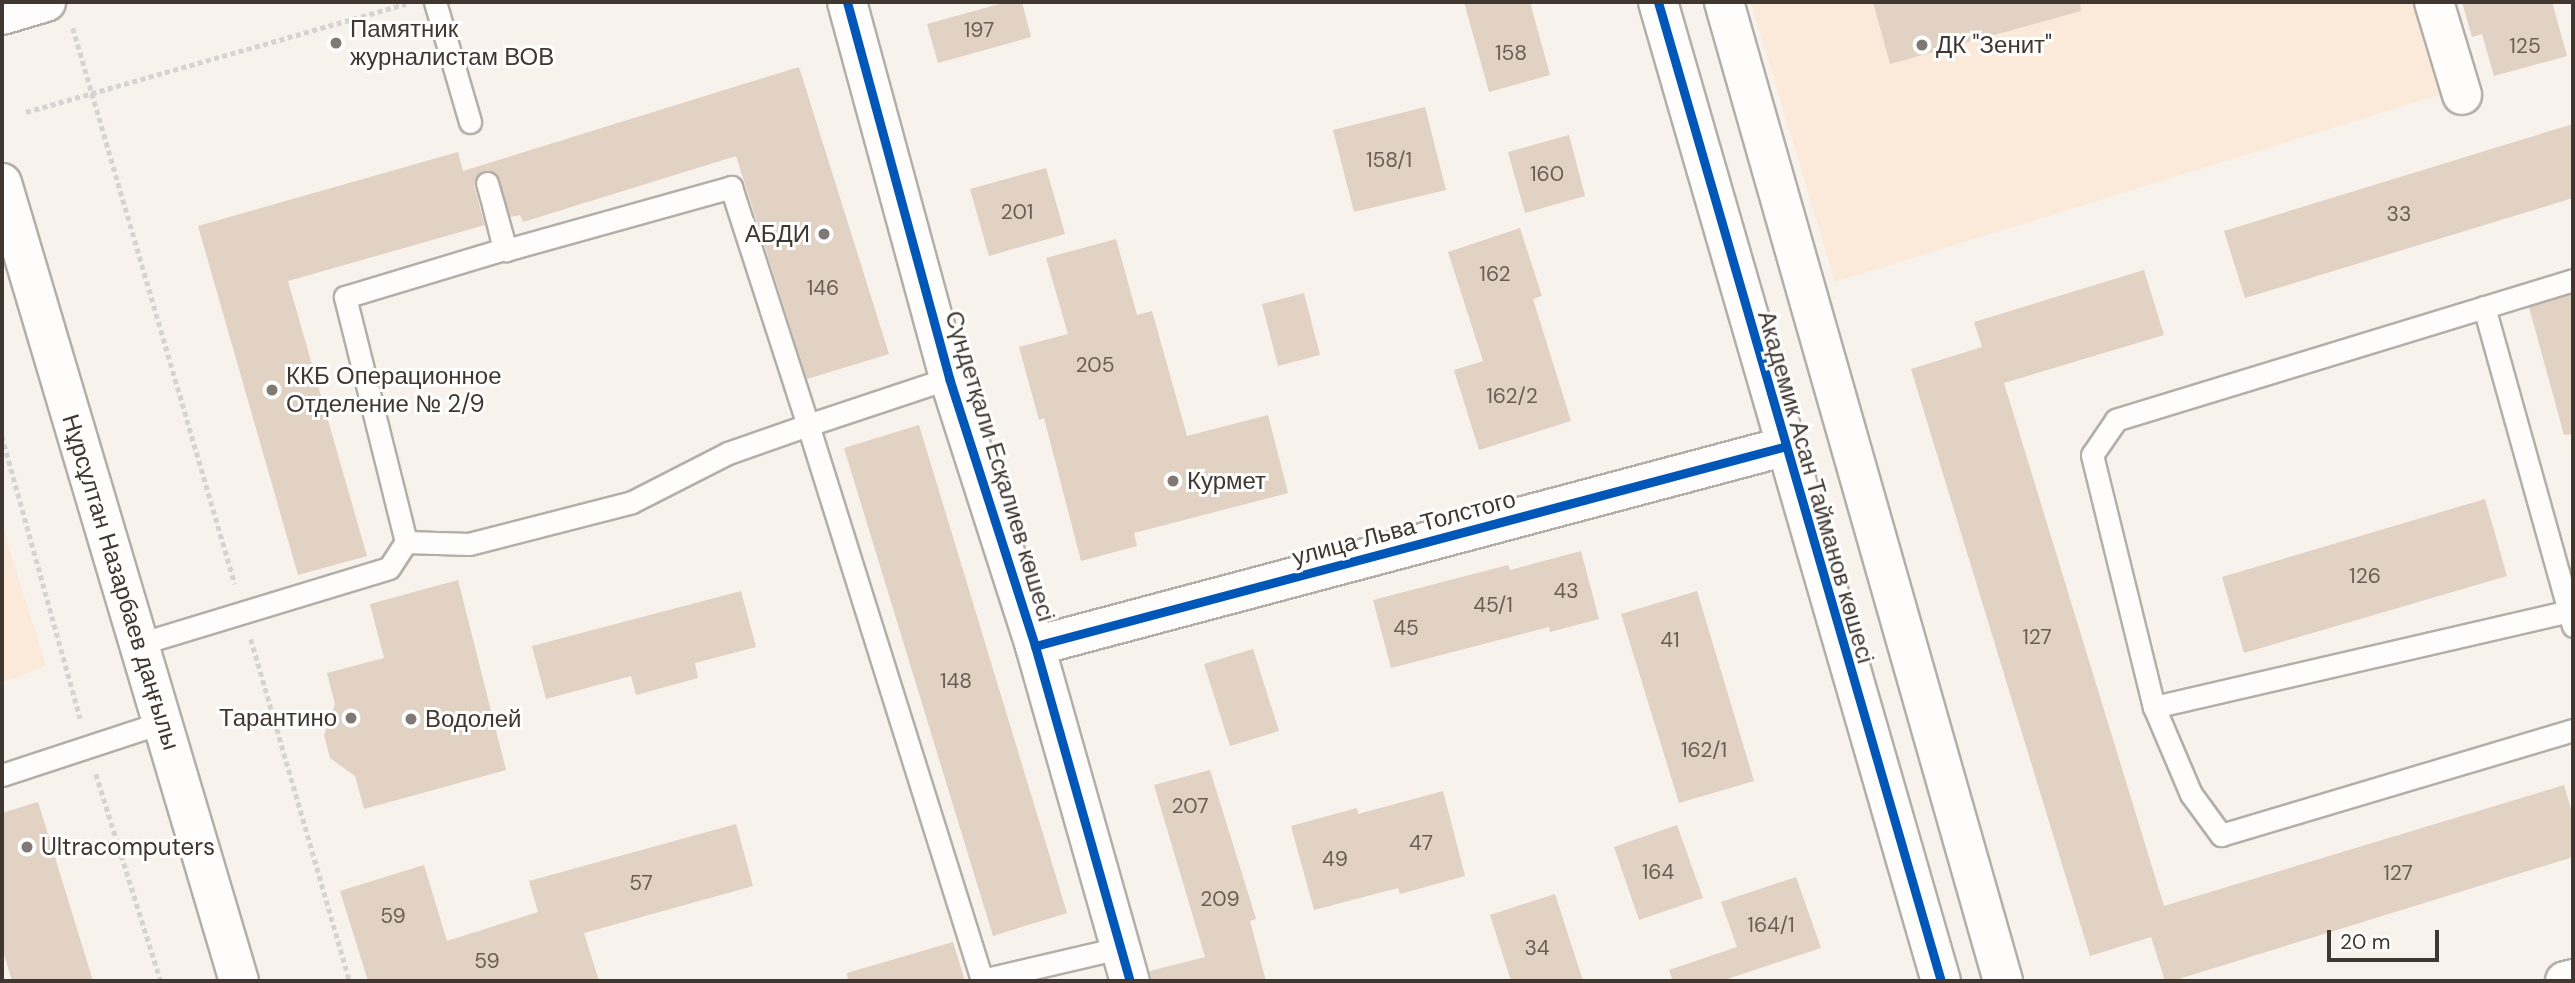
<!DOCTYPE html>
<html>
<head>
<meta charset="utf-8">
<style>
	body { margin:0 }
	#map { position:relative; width:2575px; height:983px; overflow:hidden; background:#f8f2ec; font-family:"DM Sans",sans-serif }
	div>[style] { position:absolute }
	.built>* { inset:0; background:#fbead9 }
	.building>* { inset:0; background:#e1d2c3 }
	.path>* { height:4.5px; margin-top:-2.25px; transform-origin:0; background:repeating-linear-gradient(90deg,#d6d4d3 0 5px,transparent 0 8.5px) }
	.roads { filter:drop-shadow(2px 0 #b4aea8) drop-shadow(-2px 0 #b4aea8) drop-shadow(0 2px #b4aea8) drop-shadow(0 -2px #b4aea8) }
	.lane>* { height:21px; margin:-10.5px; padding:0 10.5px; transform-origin:10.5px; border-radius:10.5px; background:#fefdfc }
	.street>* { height:38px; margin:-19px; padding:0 19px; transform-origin:19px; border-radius:19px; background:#fefdfc }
	.secondary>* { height:38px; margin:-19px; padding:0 19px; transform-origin:19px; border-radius:19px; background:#fefdfc }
	.cycleway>* { height:9px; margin:-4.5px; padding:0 4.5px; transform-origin:4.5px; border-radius:4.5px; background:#0057b8 }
	.dots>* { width:19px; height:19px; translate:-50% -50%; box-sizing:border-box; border:4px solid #fff; border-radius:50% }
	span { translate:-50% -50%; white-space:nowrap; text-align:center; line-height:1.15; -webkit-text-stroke:6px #fff; paint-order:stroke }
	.number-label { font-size:21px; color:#685e55 }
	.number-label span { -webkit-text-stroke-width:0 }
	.poi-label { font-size:24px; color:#3f3730 }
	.left { translate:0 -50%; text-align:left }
	.right { translate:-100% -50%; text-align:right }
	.street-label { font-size:24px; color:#3f3730 }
	.frame { position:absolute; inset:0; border:4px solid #3f3730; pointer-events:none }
	.scale { position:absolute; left:2327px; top:930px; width:112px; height:32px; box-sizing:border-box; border:4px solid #3f3730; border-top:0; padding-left:9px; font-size:21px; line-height:24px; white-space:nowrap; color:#3f3730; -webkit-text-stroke:5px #fff; paint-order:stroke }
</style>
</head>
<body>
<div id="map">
	<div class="built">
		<i style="clip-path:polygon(1751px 2px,2411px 2px,2439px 95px,1835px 282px)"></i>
		<i style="clip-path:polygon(2px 525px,46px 666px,2px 683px)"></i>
	</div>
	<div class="building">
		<i style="clip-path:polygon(1007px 2px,1022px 2px,1031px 37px,938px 63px,927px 24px)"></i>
		<i style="clip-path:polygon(1464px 2px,1530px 2px,1550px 75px,1489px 92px)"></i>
		<i style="clip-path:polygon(1873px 2px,2080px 2px,2081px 11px,1890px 64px)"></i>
		<i style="clip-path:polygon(2462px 2px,2552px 2px,2567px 56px,2494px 76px,2482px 34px,2472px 37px)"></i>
		<i style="clip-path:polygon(799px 67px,889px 354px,807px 379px,736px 156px,523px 222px,520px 215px,510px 217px,497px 174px,483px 171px,474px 186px,485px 225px,288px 281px,367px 556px,298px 575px,198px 226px,458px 152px,463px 171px)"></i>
		<i style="clip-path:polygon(1425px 107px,1446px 190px,1354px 212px,1333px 130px)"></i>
		<i style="clip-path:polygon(2573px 124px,2573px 198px,2245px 298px,2224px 231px)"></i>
		<i style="clip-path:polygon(1569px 135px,1585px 196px,1525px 213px,1508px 152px)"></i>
		<i style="clip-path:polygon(1046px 168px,1065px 234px,989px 256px,970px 189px)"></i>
		<i style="clip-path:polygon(1520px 228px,1542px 296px,1533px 299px,1571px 421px,1479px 450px,1454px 370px,1483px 361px,1448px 252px)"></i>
		<i style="clip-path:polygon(1116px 239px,1137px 315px,1152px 311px,1187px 436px,1268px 415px,1288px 493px,1134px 533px,1137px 546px,1081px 561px,1044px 418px,1039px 420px,1019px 347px,1068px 334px,1046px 258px)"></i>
		<i style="clip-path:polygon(2144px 270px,2164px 335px,2004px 383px,2164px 906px,2564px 785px,2573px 816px,2573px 857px,2172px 981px,2165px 981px,2151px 937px,2090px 956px,1911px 369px,1982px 347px,1974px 322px)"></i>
		<i style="clip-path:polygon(1304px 293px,1320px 355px,1278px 366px,1262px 304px)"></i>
		<i style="clip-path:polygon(2573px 294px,2573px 434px,2564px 435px,2529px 307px)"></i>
		<i style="clip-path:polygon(919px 425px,1067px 913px,993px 936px,844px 448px)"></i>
		<i style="clip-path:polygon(2485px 499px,2507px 576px,2244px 653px,2222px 577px)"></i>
		<i style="clip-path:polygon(1581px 551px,1599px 619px,1550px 632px,1549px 627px,1391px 668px,1373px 600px,1508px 565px,1510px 570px)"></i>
		<i style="clip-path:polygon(458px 580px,506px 770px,364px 809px,355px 776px,330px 758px,324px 735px,335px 704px,327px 673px,384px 658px,370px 604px)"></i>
		<i style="clip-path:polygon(741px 591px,756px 647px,695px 663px,698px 678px,636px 695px,631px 676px,546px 699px,532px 646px)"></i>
		<i style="clip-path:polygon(1697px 591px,1754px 781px,1679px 803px,1621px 614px)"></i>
		<i style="clip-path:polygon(1253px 649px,1279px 731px,1230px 746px,1204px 664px)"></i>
		<i style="clip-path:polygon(1210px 770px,1256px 919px,1250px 921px,1266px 981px,1151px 981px,1150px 971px,1205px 957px,1154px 785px)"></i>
		<i style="clip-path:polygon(1443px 791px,1465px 876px,1400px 894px,1398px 888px,1314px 910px,1291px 826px,1357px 808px,1358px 814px)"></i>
		<i style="clip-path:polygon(38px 802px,93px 981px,12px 981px,2px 948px,2px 813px)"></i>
		<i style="clip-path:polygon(736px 824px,753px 886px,584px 933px,599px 981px,368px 981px,340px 891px,424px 865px,447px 941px,538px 912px,529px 881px)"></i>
		<i style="clip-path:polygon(1677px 825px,1703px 898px,1639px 920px,1614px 847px)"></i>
		<i style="clip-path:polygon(1796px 877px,1821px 948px,1721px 981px,1673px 981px,1669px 970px,1737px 947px,1721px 902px)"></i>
		<i style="clip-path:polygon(1555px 894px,1583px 981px,1511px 981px,1490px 915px)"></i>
		<i style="clip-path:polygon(953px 942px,965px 981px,848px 981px,847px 973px)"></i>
	</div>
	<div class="path">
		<i style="left:73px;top:28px;width:579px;rotate:73.76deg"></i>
		<i style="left:26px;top:112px;width:395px;rotate:-15.9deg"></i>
		<i style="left:2px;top:436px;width:293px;rotate:74.5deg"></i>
		<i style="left:251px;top:639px;width:356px;rotate:73.9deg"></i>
		<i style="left:96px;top:774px;width:217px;rotate:72.6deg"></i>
	</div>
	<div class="roads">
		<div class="lane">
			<i style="left:435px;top:2px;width:125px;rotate:73.7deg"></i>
			<i style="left:487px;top:183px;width:70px;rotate:74.2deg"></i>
			<i style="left:506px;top:250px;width:234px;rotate:-15.6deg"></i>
			<i style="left:731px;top:187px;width:250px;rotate:72.1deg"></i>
			<i style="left:808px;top:425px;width:149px;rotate:-18.4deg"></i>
			<i style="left:493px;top:204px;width:46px;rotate:76.3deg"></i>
			<i style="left:504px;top:249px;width:166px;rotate:163.2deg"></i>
			<i style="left:345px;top:297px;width:252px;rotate:76deg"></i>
			<i style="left:406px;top:542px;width:63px;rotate:1.8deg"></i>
			<i style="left:469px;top:544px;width:168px;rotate:-14.4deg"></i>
			<i style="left:632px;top:502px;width:108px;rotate:-27deg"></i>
			<i style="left:728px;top:453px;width:85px;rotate:-19.3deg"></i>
			<i style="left:808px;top:425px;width:582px;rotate:72.59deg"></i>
			<i style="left:982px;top:980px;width:141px;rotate:-13.1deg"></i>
			<i style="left:2573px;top:280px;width:478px;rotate:163deg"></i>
			<i style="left:2116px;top:420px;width:42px;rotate:124.4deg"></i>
			<i style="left:2092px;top:455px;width:260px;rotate:76.2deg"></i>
			<i style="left:2154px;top:707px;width:95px;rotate:67deg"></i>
			<i style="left:2191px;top:794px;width:51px;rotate:53.8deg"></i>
			<i style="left:2221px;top:835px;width:367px;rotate:-16.6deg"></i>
			<i style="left:2484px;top:307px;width:331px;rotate:74.4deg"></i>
			<i style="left:139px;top:644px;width:261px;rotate:-16.9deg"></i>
			<i style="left:389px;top:568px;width:31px;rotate:-57deg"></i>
			<i style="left:2154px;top:707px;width:426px;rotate:-13deg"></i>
			<i style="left:2px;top:775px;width:169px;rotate:-18.2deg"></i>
		</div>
		<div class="street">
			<i style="left:847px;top:2px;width:390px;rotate:74.8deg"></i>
			<i style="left:949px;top:378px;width:281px;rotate:72.2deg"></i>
			<i style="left:1035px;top:646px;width:348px;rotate:74.2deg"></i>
			<i style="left:1658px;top:2px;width:1019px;rotate:73.88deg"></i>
			<i style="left:1724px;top:2px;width:1018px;rotate:74.09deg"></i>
			<i style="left:2434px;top:2px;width:97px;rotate:73.2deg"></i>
			<i style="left:1035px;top:646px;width:774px;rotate:-14.9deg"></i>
			<i style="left:2565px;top:981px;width:8px;rotate:-14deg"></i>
		</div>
		<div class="secondary">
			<i style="left:2px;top:15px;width:46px;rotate:-16.5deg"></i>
			<i style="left:2px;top:183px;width:832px;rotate:73.46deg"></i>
		</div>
	</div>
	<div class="cycleway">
		<i style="left:847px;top:2px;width:390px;rotate:74.8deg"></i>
		<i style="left:949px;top:378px;width:281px;rotate:72.2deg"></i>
		<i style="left:1035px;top:646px;width:348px;rotate:74.2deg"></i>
		<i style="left:1658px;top:2px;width:1019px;rotate:73.88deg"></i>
		<i style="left:1035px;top:646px;width:774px;rotate:-14.9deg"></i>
	</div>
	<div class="dots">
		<i style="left:336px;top:43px;background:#807872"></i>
		<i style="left:1922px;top:45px;background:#807872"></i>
		<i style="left:824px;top:234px;background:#807872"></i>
		<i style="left:272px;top:390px;background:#807872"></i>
		<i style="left:1173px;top:481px;background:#807872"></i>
		<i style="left:351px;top:718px;background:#807872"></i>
		<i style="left:411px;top:719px;background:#807872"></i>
		<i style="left:27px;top:847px;background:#807872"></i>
	</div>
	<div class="number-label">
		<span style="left:979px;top:30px">197</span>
		<span style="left:2525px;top:46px">125</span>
		<span style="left:1511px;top:53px">158</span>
		<span style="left:1389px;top:160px">158/1</span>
		<span style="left:1547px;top:174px">160</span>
		<span style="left:1017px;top:212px">201</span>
		<span style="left:2399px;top:214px">33</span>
		<span style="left:1495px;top:274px">162</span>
		<span style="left:823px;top:288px">146</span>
		<span style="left:1095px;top:365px">205</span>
		<span style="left:1512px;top:396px">162/2</span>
		<span style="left:2365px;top:576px">126</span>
		<span style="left:1566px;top:591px">43</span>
		<span style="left:1493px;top:605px">45/1</span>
		<span style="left:1406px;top:628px">45</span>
		<span style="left:2037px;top:637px">127</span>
		<span style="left:1670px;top:640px">41</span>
		<span style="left:956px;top:681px">148</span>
		<span style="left:1704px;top:750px">162/1</span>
		<span style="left:1190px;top:806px">207</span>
		<span style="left:1421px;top:843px">47</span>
		<span style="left:1335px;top:859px">49</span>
		<span style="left:1658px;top:872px">164</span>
		<span style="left:2398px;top:873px">127</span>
		<span style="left:641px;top:883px">57</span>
		<span style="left:1220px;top:899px">209</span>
		<span style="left:393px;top:916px">59</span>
		<span style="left:1771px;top:925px">164/1</span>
		<span style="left:1537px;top:948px">34</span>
		<span style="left:487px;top:961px">59</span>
	</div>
	<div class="poi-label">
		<span class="left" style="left:350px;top:43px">Памятник<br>журналистам ВОВ</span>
		<span class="left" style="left:1936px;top:45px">ДК "Зенит"</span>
		<span class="right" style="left:810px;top:234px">АБДИ</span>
		<span class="left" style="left:286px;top:390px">ККБ Операционное<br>Отделение № 2/9</span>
		<span class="left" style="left:1187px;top:481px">Курмет</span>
		<span class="right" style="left:337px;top:718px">Тарантино</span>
		<span class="left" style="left:425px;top:719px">Водолей</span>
		<span class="left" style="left:41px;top:847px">Ultracomputers</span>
	</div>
	<div class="street-label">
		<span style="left:1000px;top:466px;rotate:73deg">Сүндетқали Есқалиев көшесі</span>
		<span style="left:1816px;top:487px;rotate:74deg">Академик Асан Тайманов көшесі</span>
		<span style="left:1404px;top:528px;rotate:-15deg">улица Льва Толстого</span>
		<span style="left:121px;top:582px;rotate:73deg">Нұрсұлтан Назарбаев даңғылы</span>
	</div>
	<div class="frame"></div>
	<div class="scale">20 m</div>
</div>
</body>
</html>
